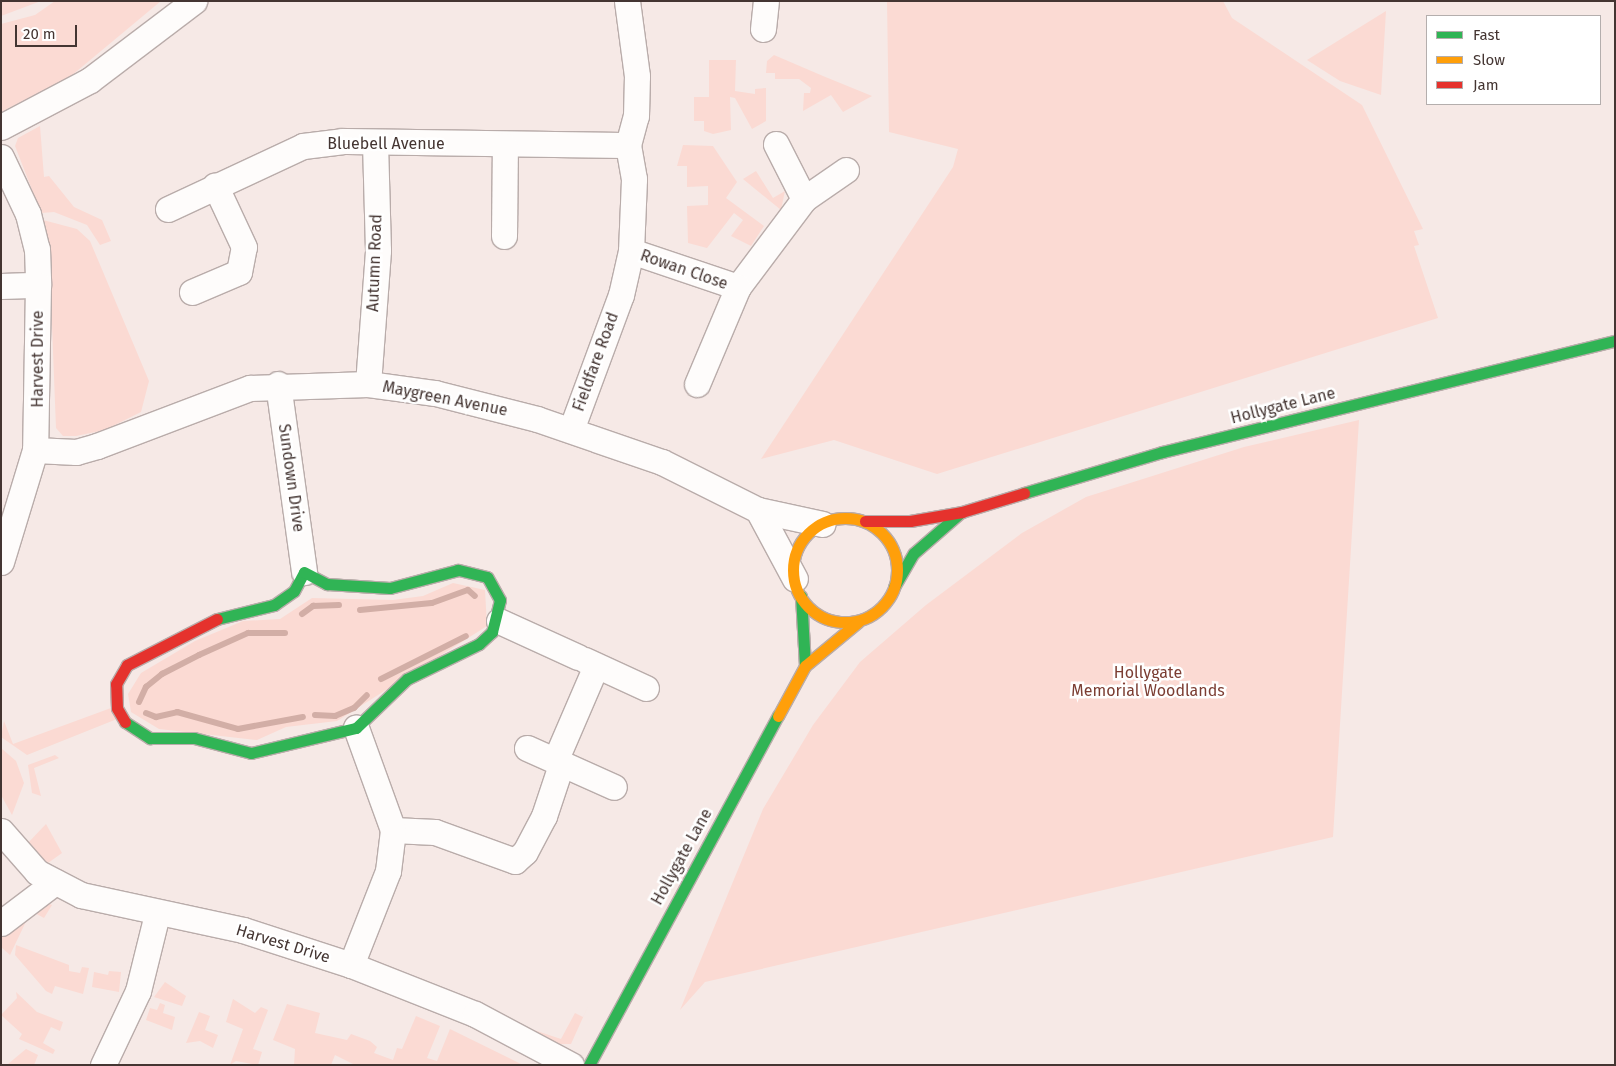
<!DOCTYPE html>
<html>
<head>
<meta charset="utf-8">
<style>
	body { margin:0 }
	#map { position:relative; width:1616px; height:1066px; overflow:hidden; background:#f6e9e6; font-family:"Fira Sans",sans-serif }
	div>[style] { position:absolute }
	.green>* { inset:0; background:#fbdad3 }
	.stream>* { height:6px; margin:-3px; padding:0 3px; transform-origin:3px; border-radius:3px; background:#d2aea6 }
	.roads { filter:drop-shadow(1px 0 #b9acaa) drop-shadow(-1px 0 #b9acaa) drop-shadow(0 1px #b9acaa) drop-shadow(0 -1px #b9acaa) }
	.street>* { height:25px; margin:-12.5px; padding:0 12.5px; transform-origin:12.5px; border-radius:12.5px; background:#fefcfb }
	.fast>* { height:11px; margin:-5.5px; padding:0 5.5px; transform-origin:5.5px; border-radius:5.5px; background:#30b455 }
	.slow>* { height:11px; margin:-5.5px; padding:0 5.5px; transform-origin:5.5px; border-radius:5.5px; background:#ff9f0a }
	.slow>.ring { margin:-5.5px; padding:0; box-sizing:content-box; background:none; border:11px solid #ff9f0a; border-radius:50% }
	.jam>* { height:11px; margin:-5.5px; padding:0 5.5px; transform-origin:5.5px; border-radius:5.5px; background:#e5322d }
	span { translate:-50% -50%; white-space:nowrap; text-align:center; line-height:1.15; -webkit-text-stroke:5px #fff; paint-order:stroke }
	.street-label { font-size:16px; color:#443532 }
	.park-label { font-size:16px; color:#7b3d32 }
	.frame { position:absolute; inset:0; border:2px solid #443532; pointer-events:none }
	.legend { position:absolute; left:1426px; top:15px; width:175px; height:90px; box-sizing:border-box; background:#fff; border:1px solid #b4aead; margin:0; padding:6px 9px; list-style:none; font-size:15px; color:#443532 }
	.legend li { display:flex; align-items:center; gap:10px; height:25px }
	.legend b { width:25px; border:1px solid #b4aead }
	.scale { position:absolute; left:15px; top:25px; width:62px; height:22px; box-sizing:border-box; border:2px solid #443532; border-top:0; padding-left:6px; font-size:15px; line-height:18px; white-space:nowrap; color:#443532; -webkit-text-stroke:4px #fff; paint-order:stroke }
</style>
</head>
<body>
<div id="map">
	<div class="green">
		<i style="clip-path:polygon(1px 1px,41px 1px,1px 16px)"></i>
		<i style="clip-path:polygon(55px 1px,161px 1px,71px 76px,1px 112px,1px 24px,35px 15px)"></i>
		<i style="clip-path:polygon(887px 1px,1223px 1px,1232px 18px,1362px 105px,1423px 229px,1414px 231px,1419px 245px,1414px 246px,1438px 318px,937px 474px,834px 440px,761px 459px,953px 167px,958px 149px,889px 132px)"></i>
		<i style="clip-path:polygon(1386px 11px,1381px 95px,1340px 81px,1307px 60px)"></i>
		<i style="clip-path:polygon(774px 55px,823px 76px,872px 96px,843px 112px,831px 95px,803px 111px,804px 93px,810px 93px,811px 88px,799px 79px,775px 79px,775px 73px,766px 73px,767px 61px)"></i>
		<i style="clip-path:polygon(709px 60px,736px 60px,735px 91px,755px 94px,755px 89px,766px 88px,766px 121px,752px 129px,735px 98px,730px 97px,731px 130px,713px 134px,704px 131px,704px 121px,694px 121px,694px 97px,709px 97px)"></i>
		<i style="clip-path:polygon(40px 126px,44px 177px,49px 176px,74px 207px,102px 220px,111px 241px,100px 245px,87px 225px,54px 212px,41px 213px,15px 146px,18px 138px)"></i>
		<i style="clip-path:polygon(683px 145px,713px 146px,737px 182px,726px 198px,764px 226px,751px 246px,731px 236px,743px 220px,734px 213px,707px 248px,688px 243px,687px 206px,708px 205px,708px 186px,687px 187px,687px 166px,677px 166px)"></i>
		<i style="clip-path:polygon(756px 171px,773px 198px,785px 191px,781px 210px,743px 179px)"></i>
		<i style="clip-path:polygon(43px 220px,77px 229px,90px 241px,149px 381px,141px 412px,105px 430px,76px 436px,63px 436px,56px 428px,49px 247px)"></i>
		<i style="clip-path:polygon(1359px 420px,1333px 837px,705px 982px,680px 1010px,763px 809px,813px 725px,860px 662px,926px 605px,1022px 533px,1086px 497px,1244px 447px)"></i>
		<i style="clip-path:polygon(453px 583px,485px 590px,487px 626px,337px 721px,286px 727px,257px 740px,159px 729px,131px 712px,128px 694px,141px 673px,195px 641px,243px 621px,280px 619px,312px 598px,393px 600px,423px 596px)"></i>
		<i style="clip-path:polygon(111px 708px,117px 719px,27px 755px,1px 737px,4px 721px,13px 744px)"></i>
		<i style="clip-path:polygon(1px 748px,16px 761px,24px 783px,12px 815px,1px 795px)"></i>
		<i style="clip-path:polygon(55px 755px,59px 758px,34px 768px,41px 796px,32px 793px,28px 765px)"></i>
		<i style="clip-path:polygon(46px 824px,62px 853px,48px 863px,26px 845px)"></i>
		<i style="clip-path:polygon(41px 900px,52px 905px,44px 918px,31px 911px,10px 955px,1px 947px,1px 932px)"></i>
		<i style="clip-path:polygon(16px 945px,69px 965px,69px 971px,80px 973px,82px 967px,89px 968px,83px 994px,55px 986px,52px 994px,46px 991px,15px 955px)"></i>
		<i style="clip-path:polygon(109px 971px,121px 972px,119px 992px,92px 987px,94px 972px,108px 975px)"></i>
		<i style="clip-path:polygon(165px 982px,186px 996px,182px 1006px,154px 997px)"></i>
		<i style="clip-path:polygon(16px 992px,37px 1012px,63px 1022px,60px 1031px,51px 1027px,43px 1043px,55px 1050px,53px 1054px,19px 1039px,22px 1034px,1px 1015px,17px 998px)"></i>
		<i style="clip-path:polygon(233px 999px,255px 1013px,261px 1007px,268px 1010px,253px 1049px,262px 1052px,258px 1065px,236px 1061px,230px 1065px,243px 1029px,226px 1022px)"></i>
		<i style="clip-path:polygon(160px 1003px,165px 1005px,163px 1013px,175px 1017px,172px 1030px,146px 1020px,150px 1008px,157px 1010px)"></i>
		<i style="clip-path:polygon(287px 1004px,320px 1013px,315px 1033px,347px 1040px,351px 1034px,370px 1041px,377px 1047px,374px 1053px,393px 1060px,397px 1048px,402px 1049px,416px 1016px,440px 1026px,427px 1058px,437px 1061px,450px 1029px,523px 1065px,355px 1065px,335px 1055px,331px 1065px,294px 1065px,295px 1049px,273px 1040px)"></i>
		<i style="clip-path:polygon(589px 1004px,571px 1044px,551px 1044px,525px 1027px,561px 1039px,575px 1013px,583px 1017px)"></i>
		<i style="clip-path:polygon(199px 1012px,210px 1016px,205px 1030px,218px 1035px,213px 1048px,200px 1041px,186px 1043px)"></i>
		<i style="clip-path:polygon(26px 1049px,38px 1055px,34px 1065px,8px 1064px)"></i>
	</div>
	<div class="stream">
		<i style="left:360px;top:610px;width:72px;rotate:-5.6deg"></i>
		<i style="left:432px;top:603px;width:38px;rotate:-20deg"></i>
		<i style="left:468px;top:590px;width:9px;rotate:41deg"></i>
		<i style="left:302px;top:614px;width:14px;rotate:-36deg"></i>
		<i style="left:313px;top:606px;width:26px;rotate:-2deg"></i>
		<i style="left:381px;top:679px;width:95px;rotate:-26.8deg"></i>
		<i style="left:139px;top:702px;width:17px;rotate:-65deg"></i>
		<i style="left:146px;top:687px;width:21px;rotate:-39deg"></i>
		<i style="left:162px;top:674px;width:42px;rotate:-27.2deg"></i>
		<i style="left:199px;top:655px;width:54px;rotate:-24.2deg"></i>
		<i style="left:248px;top:633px;width:37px"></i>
		<i style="left:146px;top:713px;width:11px;rotate:22deg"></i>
		<i style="left:156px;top:717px;width:22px;rotate:-13deg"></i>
		<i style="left:177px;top:712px;width:63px;rotate:15.6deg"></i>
		<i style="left:238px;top:729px;width:66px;rotate:-10.5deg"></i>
		<i style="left:315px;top:715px;width:20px;rotate:3deg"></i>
		<i style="left:335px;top:716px;width:21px;rotate:-23deg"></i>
		<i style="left:354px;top:708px;width:18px;rotate:-45deg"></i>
	</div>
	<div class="roads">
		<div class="street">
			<i style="left:763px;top:29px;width:28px;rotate:-84deg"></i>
			<i style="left:1px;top:127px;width:101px;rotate:-27.8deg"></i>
			<i style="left:90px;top:80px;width:131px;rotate:-37.2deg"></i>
			<i style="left:776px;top:144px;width:62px;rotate:63deg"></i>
			<i style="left:1px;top:157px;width:63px;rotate:64.7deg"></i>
			<i style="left:28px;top:214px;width:36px;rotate:76deg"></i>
			<i style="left:37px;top:249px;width:36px;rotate:88deg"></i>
			<i style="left:38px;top:285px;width:165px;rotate:91deg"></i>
			<i style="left:35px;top:450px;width:117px;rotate:106.9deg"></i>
			<i style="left:168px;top:209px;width:149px;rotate:-25deg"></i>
			<i style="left:303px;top:146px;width:39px;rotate:-7deg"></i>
			<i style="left:342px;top:141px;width:286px;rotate:0.8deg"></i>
			<i style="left:504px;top:236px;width:90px;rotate:-89.4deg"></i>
			<i style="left:631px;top:251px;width:113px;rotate:18.6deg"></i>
			<i style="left:738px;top:287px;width:110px;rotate:-53.1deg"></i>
			<i style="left:804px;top:199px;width:51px;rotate:-34.6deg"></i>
			<i style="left:1px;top:286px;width:37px;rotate:-2deg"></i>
			<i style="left:192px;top:292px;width:51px;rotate:-23.1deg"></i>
			<i style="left:239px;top:272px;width:25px;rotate:-79deg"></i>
			<i style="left:244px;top:247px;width:68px;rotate:-115.1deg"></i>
			<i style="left:278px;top:384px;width:190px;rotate:82.1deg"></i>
			<i style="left:368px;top:384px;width:134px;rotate:-85.7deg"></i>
			<i style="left:378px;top:250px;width:108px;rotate:-91.6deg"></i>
			<i style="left:697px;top:384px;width:105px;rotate:-67.1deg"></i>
			<i style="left:571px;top:430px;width:144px;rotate:-69.7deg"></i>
			<i style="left:621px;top:295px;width:45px;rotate:-77.2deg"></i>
			<i style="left:631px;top:251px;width:72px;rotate:-87.6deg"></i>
			<i style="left:634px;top:179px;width:35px;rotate:-100deg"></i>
			<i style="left:628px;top:145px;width:30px;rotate:-75deg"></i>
			<i style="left:636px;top:116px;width:40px;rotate:-88.6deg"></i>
			<i style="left:637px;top:76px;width:76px;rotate:-97.6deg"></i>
			<i style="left:35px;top:450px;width:41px;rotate:2.8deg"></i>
			<i style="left:76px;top:452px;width:22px;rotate:-16deg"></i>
			<i style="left:97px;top:446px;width:164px;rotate:-20.8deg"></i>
			<i style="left:250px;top:388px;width:118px;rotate:-1.9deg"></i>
			<i style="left:368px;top:384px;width:68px;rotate:7.7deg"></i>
			<i style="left:435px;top:393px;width:105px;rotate:14.3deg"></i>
			<i style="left:537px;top:419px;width:132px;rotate:19deg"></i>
			<i style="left:662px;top:462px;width:107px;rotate:26.6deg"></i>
			<i style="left:758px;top:510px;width:66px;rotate:12.3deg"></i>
			<i style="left:758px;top:510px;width:78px;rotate:61.8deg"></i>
			<i style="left:499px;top:621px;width:87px;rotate:24.5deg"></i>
			<i style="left:585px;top:660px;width:67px;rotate:24.7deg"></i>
			<i style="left:527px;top:748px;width:95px;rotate:24.1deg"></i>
			<i style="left:555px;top:761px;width:103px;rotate:-66.7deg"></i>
			<i style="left:393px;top:830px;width:42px;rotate:2.7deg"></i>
			<i style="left:435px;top:832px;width:85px;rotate:19.9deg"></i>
			<i style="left:515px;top:861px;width:13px;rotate:-42deg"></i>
			<i style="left:525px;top:852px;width:41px;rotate:-62.2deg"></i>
			<i style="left:544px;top:816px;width:54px;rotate:-71.6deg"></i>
			<i style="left:1px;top:831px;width:55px;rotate:48.7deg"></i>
			<i style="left:37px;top:872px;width:50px;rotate:27.6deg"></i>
			<i style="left:81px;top:895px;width:166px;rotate:12.2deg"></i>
			<i style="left:243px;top:930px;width:114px;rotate:18deg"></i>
			<i style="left:351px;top:965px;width:133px;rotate:21.6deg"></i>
			<i style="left:475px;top:1014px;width:109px;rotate:28deg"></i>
			<i style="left:1px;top:923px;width:68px;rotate:-37.2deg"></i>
			<i style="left:351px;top:965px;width:101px;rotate:-68.5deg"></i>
			<i style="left:388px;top:871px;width:41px;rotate:-83deg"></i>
			<i style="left:393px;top:830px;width:109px;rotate:-109.9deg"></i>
			<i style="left:103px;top:1065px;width:82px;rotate:-64.7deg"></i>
			<i style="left:138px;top:991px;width:79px;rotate:-76.1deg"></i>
		</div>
		<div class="fast">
			<i style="left:1024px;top:493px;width:144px;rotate:-16.5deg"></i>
			<i style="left:1162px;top:452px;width:466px;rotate:-13.8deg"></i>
			<i style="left:894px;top:587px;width:39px;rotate:-60deg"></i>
			<i style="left:914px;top:553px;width:60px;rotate:-40.9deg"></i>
			<i style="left:801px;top:596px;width:70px;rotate:86.7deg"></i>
			<i style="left:217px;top:619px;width:59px;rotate:-13.8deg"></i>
			<i style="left:274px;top:605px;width:24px;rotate:-35deg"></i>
			<i style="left:294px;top:591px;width:21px;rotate:-62deg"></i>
			<i style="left:304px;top:572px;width:26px;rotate:28deg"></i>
			<i style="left:327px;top:584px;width:63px;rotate:3.6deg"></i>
			<i style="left:390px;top:588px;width:70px;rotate:-14.8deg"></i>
			<i style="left:125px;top:722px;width:30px;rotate:33deg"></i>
			<i style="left:150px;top:738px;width:44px"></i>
			<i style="left:194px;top:738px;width:59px;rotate:14.7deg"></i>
			<i style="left:251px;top:753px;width:108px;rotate:-13.4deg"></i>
			<i style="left:356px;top:728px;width:71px;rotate:-43.9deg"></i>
			<i style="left:407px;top:679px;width:80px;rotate:-25.9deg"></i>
			<i style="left:479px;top:644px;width:18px;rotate:-43deg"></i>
			<i style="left:492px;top:632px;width:33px;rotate:-76deg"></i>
			<i style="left:500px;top:600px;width:26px;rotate:-119deg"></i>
			<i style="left:487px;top:577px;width:30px;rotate:-166deg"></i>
			<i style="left:589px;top:1065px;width:397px;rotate:-61.6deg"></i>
		</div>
		<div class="slow">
			<i class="ring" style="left:793px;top:518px;width:93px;height:93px"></i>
			<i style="left:778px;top:716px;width:57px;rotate:-61.6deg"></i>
			<i style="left:805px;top:666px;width:69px;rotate:-39.7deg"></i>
		</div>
		<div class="jam">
			<i style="left:865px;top:521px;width:45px"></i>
			<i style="left:910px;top:521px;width:53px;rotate:-9.8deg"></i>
			<i style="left:962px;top:512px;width:65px;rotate:-17deg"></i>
			<i style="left:125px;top:722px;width:16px;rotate:-120deg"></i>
			<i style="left:117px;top:708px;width:24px;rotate:-92deg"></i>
			<i style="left:116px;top:684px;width:22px;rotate:-60deg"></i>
			<i style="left:127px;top:665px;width:101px;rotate:-27.1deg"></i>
		</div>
	</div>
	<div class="street-label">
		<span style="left:386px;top:144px">Bluebell Avenue</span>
		<span style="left:375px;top:263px;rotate:-88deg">Autumn Road</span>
		<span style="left:684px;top:270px;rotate:19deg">Rowan Close</span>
		<span style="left:38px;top:359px;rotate:-90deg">Harvest Drive</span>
		<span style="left:596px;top:362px;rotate:-70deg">Fieldfare Road</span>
		<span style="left:445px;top:399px;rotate:11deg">Maygreen Avenue</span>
		<span style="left:1283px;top:406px;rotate:-14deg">Hollygate Lane</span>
		<span style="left:291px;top:478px;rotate:82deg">Sundown Drive</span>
		<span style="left:682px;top:857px;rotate:-61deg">Hollygate Lane</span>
		<span style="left:283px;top:944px;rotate:17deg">Harvest Drive</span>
	</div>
	<div class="park-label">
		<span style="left:1148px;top:682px">Hollygate<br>Memorial Woodlands</span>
	</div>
	<div class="frame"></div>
	<ul class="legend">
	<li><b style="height:6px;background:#30b455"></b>Fast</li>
	<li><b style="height:6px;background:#ff9f0a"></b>Slow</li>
	<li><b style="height:6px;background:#e5322d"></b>Jam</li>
	</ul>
	<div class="scale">20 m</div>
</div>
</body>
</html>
